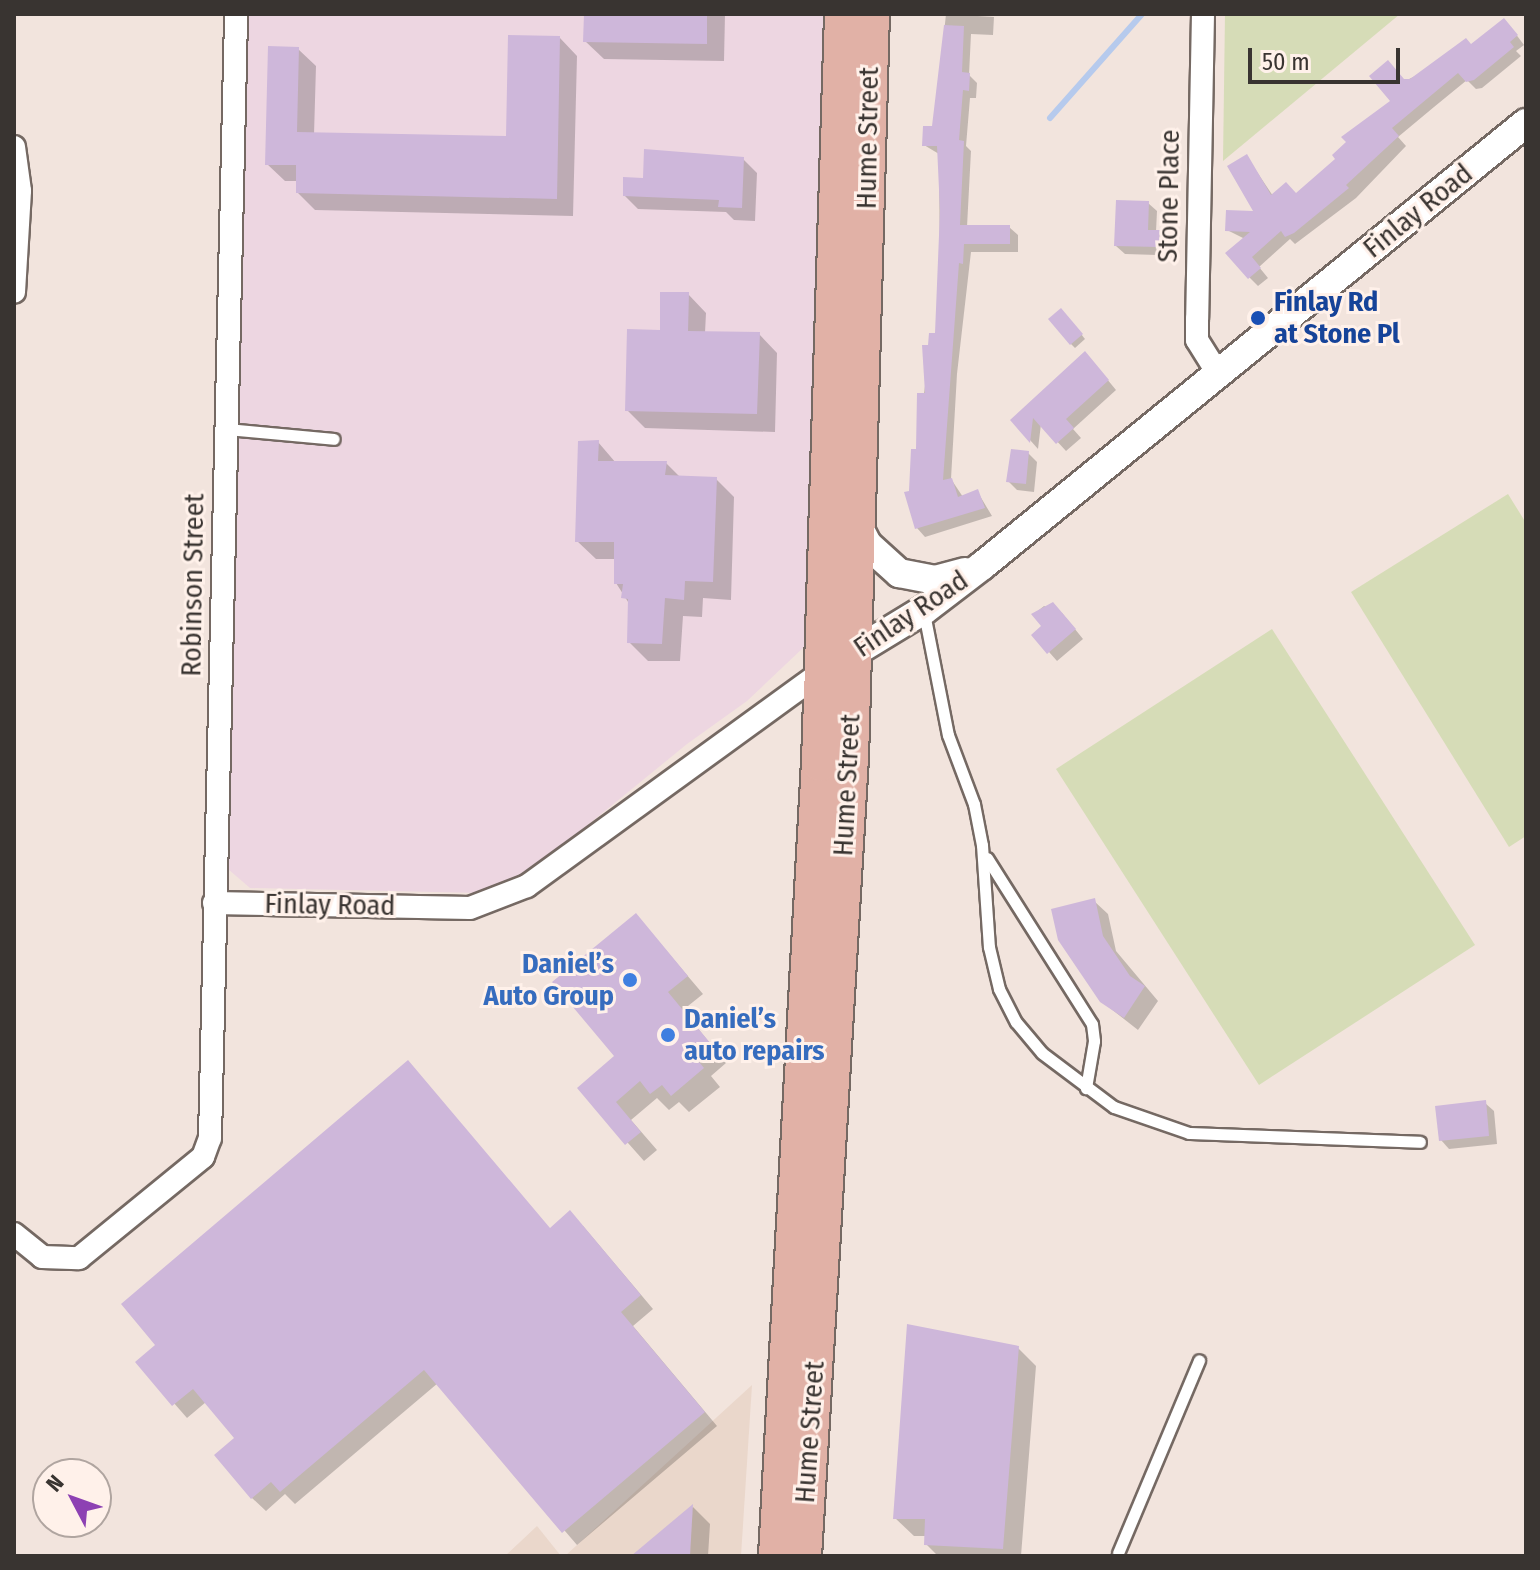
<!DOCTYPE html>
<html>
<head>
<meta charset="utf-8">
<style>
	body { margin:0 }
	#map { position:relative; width:1540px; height:1570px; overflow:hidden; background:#f2e4dd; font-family:"Fira Sans Condensed",sans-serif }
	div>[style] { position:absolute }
	.built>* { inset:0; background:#ead7cb }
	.industrial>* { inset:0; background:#edd6e1 }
	.green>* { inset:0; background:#d6dcb7 }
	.shadow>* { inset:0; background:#0003 }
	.stream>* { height:6px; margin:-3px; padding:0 3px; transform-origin:3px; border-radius:3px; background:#b6caed }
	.building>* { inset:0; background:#ceb7da }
	.roads { filter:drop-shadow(2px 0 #756963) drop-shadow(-2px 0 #756963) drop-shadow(0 2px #756963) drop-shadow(0 -2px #756963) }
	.service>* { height:11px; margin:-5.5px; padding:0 5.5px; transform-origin:5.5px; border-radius:5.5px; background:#fff }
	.minor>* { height:22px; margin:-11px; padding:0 11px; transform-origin:11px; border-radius:11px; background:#fff }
	.tertiary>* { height:28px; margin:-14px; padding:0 14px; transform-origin:14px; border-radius:14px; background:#fff }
	.primary>* { height:36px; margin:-18px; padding:0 18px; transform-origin:18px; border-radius:18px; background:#e1b1a6 }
	.dots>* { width:22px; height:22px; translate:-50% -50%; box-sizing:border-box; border:4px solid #fff1ea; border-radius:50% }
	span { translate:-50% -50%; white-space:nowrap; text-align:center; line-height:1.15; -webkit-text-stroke:6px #fff1ea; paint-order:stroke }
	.street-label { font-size:28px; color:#393431 }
	.transit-label { font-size:28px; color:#164399; font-weight:700 }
	.left { translate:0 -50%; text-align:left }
	.shop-label { font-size:28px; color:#366cbe; font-weight:700 }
	.right { translate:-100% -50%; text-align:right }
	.frame { position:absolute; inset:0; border:16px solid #393431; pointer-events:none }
	.north { position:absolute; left:32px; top:1458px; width:80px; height:80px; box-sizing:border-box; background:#fff1ea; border:2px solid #b0a5a0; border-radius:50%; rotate:311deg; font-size:22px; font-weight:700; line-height:32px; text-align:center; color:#393431 }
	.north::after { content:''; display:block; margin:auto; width:28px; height:36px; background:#8d41b3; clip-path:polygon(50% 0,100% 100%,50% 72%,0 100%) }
	.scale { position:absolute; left:1248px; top:48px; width:152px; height:36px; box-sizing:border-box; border:4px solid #393431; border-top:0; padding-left:10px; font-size:24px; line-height:28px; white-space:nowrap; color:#393431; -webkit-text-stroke:6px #fff1ea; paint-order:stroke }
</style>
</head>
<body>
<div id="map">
	<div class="built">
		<i style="clip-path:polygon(752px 1385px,741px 1556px,565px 1556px)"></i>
		<i style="clip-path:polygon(537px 1526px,561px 1556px,505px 1556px)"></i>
	</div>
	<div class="industrial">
		<i style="clip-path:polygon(242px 14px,825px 14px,804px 647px,747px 701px,687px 744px,524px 877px,481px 893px,250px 888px,228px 869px)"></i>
	</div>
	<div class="green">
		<i style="clip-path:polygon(1225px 14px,1400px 14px,1223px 161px)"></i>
		<i style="clip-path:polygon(1508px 494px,1526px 523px,1526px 836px,1509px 847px,1351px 592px)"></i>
		<i style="clip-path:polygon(1272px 629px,1475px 945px,1259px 1085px,1056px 769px)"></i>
	</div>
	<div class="shadow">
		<i style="clip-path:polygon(586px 14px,725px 14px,724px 61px,604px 59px,585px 41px)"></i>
		<i style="clip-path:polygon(946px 14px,994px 17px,993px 35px,971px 34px,969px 75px,977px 83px,976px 98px,970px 98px,966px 146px,971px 151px,967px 227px,1009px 227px,1018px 235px,1018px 252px,971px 252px,957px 374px,951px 479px,963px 497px,977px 491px,992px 516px,925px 537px,917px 528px,911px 492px,930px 348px,937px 335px,940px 281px,939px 154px,924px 145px,934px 128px)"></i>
		<i style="clip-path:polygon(1512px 29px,1524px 45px,1516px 51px,1521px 56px,1482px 88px,1476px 89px,1467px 80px,1434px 107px,1398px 137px,1406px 146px,1356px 198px,1295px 244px,1290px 239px,1259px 267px,1268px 278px,1258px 286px,1250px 278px,1228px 253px,1245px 239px,1227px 230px,1257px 213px,1247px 157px,1273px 196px,1296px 195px,1338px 159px,1393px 102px,1405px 81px)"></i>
		<i style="clip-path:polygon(560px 38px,577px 56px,573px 216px,315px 210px,298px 193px,298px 181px,285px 181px,267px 164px,298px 49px,316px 66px,314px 135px,508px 138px)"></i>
		<i style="clip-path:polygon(743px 159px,757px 173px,755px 221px,734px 220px,726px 212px,638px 209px,625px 196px,645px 180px)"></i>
		<i style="clip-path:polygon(1148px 203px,1157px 211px,1156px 232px,1168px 241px,1167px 255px,1161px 255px,1161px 238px,1157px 255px,1125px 254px,1116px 246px)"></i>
		<i style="clip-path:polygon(688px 294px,706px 313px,705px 333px,759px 334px,777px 353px,775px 432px,645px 428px,627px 410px,662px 332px)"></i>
		<i style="clip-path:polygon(1065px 314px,1085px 339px,1075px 348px,1071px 344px)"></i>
		<i style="clip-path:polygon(1093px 362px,1116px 390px,1073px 429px,1081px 438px,1066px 451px,1041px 424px,1038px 449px,1013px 421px)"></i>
		<i style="clip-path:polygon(598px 442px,616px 463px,666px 463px,681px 478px,716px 479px,734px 497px,731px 600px,703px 598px,702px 617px,683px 616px,680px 661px,648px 661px,629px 642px,630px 605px,616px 583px,616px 559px,596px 559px,577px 541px)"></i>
		<i style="clip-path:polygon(1028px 453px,1037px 462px,1034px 492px,1017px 490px,1008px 481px)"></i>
		<i style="clip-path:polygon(1044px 606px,1062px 613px,1083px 639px,1057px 661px,1034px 635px,1044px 626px,1034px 614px)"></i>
		<i style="clip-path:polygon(1094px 901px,1108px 914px,1116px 951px,1158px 1001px,1138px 1030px,1101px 1001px)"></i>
		<i style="clip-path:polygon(636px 915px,703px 994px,683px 1010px,726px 1063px,711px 1076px,720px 1087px,689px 1112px,679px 1102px,669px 1110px,657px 1098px,631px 1120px,657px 1150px,644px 1161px,580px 1089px,617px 1057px)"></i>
		<i style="clip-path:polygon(1485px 1103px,1494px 1111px,1497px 1144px,1449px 1149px,1441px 1140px)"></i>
		<i style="clip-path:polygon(583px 1226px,653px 1309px,633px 1326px,717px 1426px,577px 1545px,438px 1383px,295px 1504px,285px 1494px,266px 1511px,252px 1498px,237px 1439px,206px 1402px,187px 1418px,138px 1362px,551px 1229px)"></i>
		<i style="clip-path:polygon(1018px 1348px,1036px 1366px,1021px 1556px,938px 1556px,926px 1544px,926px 1536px,914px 1536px,895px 1518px)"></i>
		<i style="clip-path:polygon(693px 1507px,710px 1524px,708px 1556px,634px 1556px)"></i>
	</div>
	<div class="stream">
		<i style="left:1050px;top:118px;width:139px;rotate:-48.5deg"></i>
	</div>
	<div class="building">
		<i style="clip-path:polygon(584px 14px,707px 14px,707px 44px,583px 42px)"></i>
		<i style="clip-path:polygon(1504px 18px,1518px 35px,1510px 42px,1514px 47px,1474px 80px,1466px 82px,1458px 73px,1392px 128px,1399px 136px,1346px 185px,1349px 188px,1294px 233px,1285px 237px,1281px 231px,1252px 257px,1261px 268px,1248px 279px,1225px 253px,1250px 232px,1225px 231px,1226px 210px,1253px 211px,1227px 166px,1247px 154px,1271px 195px,1286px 182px,1296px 193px,1335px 159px,1332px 155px,1346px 142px,1341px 137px,1390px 101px,1369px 76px,1388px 60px,1404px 79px,1410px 79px,1466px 38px,1471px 44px)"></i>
		<i style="clip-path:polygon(944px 25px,964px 26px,962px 72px,970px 73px,969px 91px,963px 90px,959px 140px,964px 141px,960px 225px,1010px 225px,1010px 244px,964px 244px,963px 264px,959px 263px,943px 480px,952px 478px,958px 497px,978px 489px,985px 508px,915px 529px,904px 492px,909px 491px,911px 449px,916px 449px,917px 393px,925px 393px,922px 345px,928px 345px,929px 333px,935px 333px,940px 211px,937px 146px,922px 146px,923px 126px,932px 126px)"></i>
		<i style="clip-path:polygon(508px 35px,560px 36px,557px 199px,296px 193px,296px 165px,265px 165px,268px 46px,299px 47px,297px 132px,506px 136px)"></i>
		<i style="clip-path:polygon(644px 149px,744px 157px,742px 208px,718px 207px,719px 200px,623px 196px,623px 177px,643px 178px)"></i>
		<i style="clip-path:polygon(1116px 200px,1149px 201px,1148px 230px,1160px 230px,1159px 247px,1114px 246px)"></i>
		<i style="clip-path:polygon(660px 292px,689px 292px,688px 331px,760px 332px,757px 414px,625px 411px,627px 329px,660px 330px)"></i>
		<i style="clip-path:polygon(1061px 308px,1083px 334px,1070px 345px,1048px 319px)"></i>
		<i style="clip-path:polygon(1085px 351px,1109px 380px,1066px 419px,1074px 428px,1056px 444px,1033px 418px,1030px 443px,1010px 420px)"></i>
		<i style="clip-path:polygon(599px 440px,598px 461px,667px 461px,665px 475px,717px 477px,713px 582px,685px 581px,684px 600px,665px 598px,662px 644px,627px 643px,628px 599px,621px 598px,623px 584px,614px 584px,614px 542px,575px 542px,578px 441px)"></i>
		<i style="clip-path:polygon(1011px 449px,1029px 451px,1026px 484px,1006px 482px)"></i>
		<i style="clip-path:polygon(1053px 602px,1076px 629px,1047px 654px,1031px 635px,1041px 626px,1031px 614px)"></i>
		<i style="clip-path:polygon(1095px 898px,1103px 936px,1130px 976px,1145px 986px,1124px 1018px,1100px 1002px,1058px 940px,1051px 909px)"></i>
		<i style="clip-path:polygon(636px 913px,688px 976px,668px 992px,711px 1044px,695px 1057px,704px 1068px,671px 1096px,662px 1085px,650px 1094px,640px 1081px,616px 1102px,641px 1132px,625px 1145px,577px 1088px,614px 1056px,552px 982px)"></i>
		<i style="clip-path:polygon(408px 1060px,550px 1228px,570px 1210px,641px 1295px,621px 1312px,705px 1412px,562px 1533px,424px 1370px,280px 1492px,271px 1482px,251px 1499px,214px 1455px,234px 1438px,193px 1389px,172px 1406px,135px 1362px,155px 1345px,121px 1304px)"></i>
		<i style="clip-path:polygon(1486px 1100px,1489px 1136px,1439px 1141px,1435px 1106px)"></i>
		<i style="clip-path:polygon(907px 1324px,1019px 1346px,1003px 1549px,924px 1545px,925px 1519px,893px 1519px)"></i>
		<i style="clip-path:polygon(693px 1504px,690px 1556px,631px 1556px)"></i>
	</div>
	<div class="roads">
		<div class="service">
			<i style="left:227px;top:429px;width:107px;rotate:5.3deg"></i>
			<i style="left:924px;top:613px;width:124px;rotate:78.9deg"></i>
			<i style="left:948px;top:735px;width:74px;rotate:69.4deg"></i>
			<i style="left:974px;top:804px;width:42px;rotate:79deg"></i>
			<i style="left:982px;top:845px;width:102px;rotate:86.1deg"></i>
			<i style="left:989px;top:947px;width:43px;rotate:76.6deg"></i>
			<i style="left:999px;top:989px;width:37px;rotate:63deg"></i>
			<i style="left:1016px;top:1022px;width:40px;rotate:50deg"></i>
			<i style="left:1042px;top:1053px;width:90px;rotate:36.9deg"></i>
			<i style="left:1114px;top:1107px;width:79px;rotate:19.1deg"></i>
			<i style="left:1189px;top:1133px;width:231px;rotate:2.2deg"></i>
			<i style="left:987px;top:858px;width:196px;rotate:57.7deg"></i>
			<i style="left:1092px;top:1024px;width:17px;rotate:83deg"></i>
			<i style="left:1094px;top:1041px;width:48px;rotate:99.7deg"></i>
			<i style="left:1118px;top:1553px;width:209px;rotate:-67.2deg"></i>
		</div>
		<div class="minor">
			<i style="left:1203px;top:14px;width:305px;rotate:91.1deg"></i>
			<i style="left:1197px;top:319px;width:21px;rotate:90deg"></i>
			<i style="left:1197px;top:340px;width:40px;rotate:58deg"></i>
			<i style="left:14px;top:147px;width:44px;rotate:82.2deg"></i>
			<i style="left:20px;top:191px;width:101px;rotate:93.4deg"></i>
			<i style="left:214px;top:903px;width:256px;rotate:1.1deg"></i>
			<i style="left:470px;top:908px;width:61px;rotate:-21.1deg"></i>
			<i style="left:527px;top:886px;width:364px;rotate:-36deg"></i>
			<i style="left:14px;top:1234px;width:36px;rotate:39deg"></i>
			<i style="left:42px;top:1257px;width:37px;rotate:2deg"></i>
			<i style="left:79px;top:1258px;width:160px;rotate:-39.2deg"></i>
			<i style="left:203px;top:1157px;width:20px;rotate:-70deg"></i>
			<i style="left:210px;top:1138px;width:1124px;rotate:-88.67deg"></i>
		</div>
		<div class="tertiary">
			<i style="left:855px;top:520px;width:28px;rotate:63deg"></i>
			<i style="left:868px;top:545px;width:42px;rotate:42.1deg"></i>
			<i style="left:899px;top:573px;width:37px;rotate:11deg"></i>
			<i style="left:935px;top:580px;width:31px;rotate:-15deg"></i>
			<i style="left:840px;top:661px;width:98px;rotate:-31.3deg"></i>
			<i style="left:924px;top:610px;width:74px;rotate:-37.3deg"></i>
			<i style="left:983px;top:565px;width:700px;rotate:-39.15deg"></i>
		</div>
		<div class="primary">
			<i style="left:777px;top:1556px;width:794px;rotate:-86.9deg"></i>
			<i style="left:820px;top:763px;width:749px;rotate:-88.24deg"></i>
			<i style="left:803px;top:1556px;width:798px;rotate:-86.63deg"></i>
			<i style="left:850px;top:759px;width:745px;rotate:-88.39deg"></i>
		</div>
	</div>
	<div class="dots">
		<i style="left:1258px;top:318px;background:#1a4fb4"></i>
		<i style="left:630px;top:980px;background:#3f7fe0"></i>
		<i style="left:668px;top:1035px;background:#3f7fe0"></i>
	</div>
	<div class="street-label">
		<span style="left:868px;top:138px;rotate:-89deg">Hume Street</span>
		<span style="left:1169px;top:196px;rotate:-89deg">Stone Place</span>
		<span style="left:1418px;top:211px;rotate:-39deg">Finlay Road</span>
		<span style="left:193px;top:585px;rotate:-89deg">Robinson Street</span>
		<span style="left:911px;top:614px;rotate:-34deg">Finlay Road</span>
		<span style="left:847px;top:785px;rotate:-87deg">Hume Street</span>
		<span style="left:330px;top:905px;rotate:1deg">Finlay Road</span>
		<span style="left:810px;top:1432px;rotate:-86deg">Hume Street</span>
	</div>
	<div class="transit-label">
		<span class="left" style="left:1274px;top:318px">Finlay Rd<br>at Stone Pl</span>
	</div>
	<div class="shop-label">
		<span class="right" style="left:614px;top:980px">Daniel’s<br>Auto Group</span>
		<span class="left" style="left:684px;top:1035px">Daniel’s<br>auto repairs</span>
	</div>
	<div class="frame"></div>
	<div class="north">N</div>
	<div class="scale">50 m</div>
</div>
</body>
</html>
